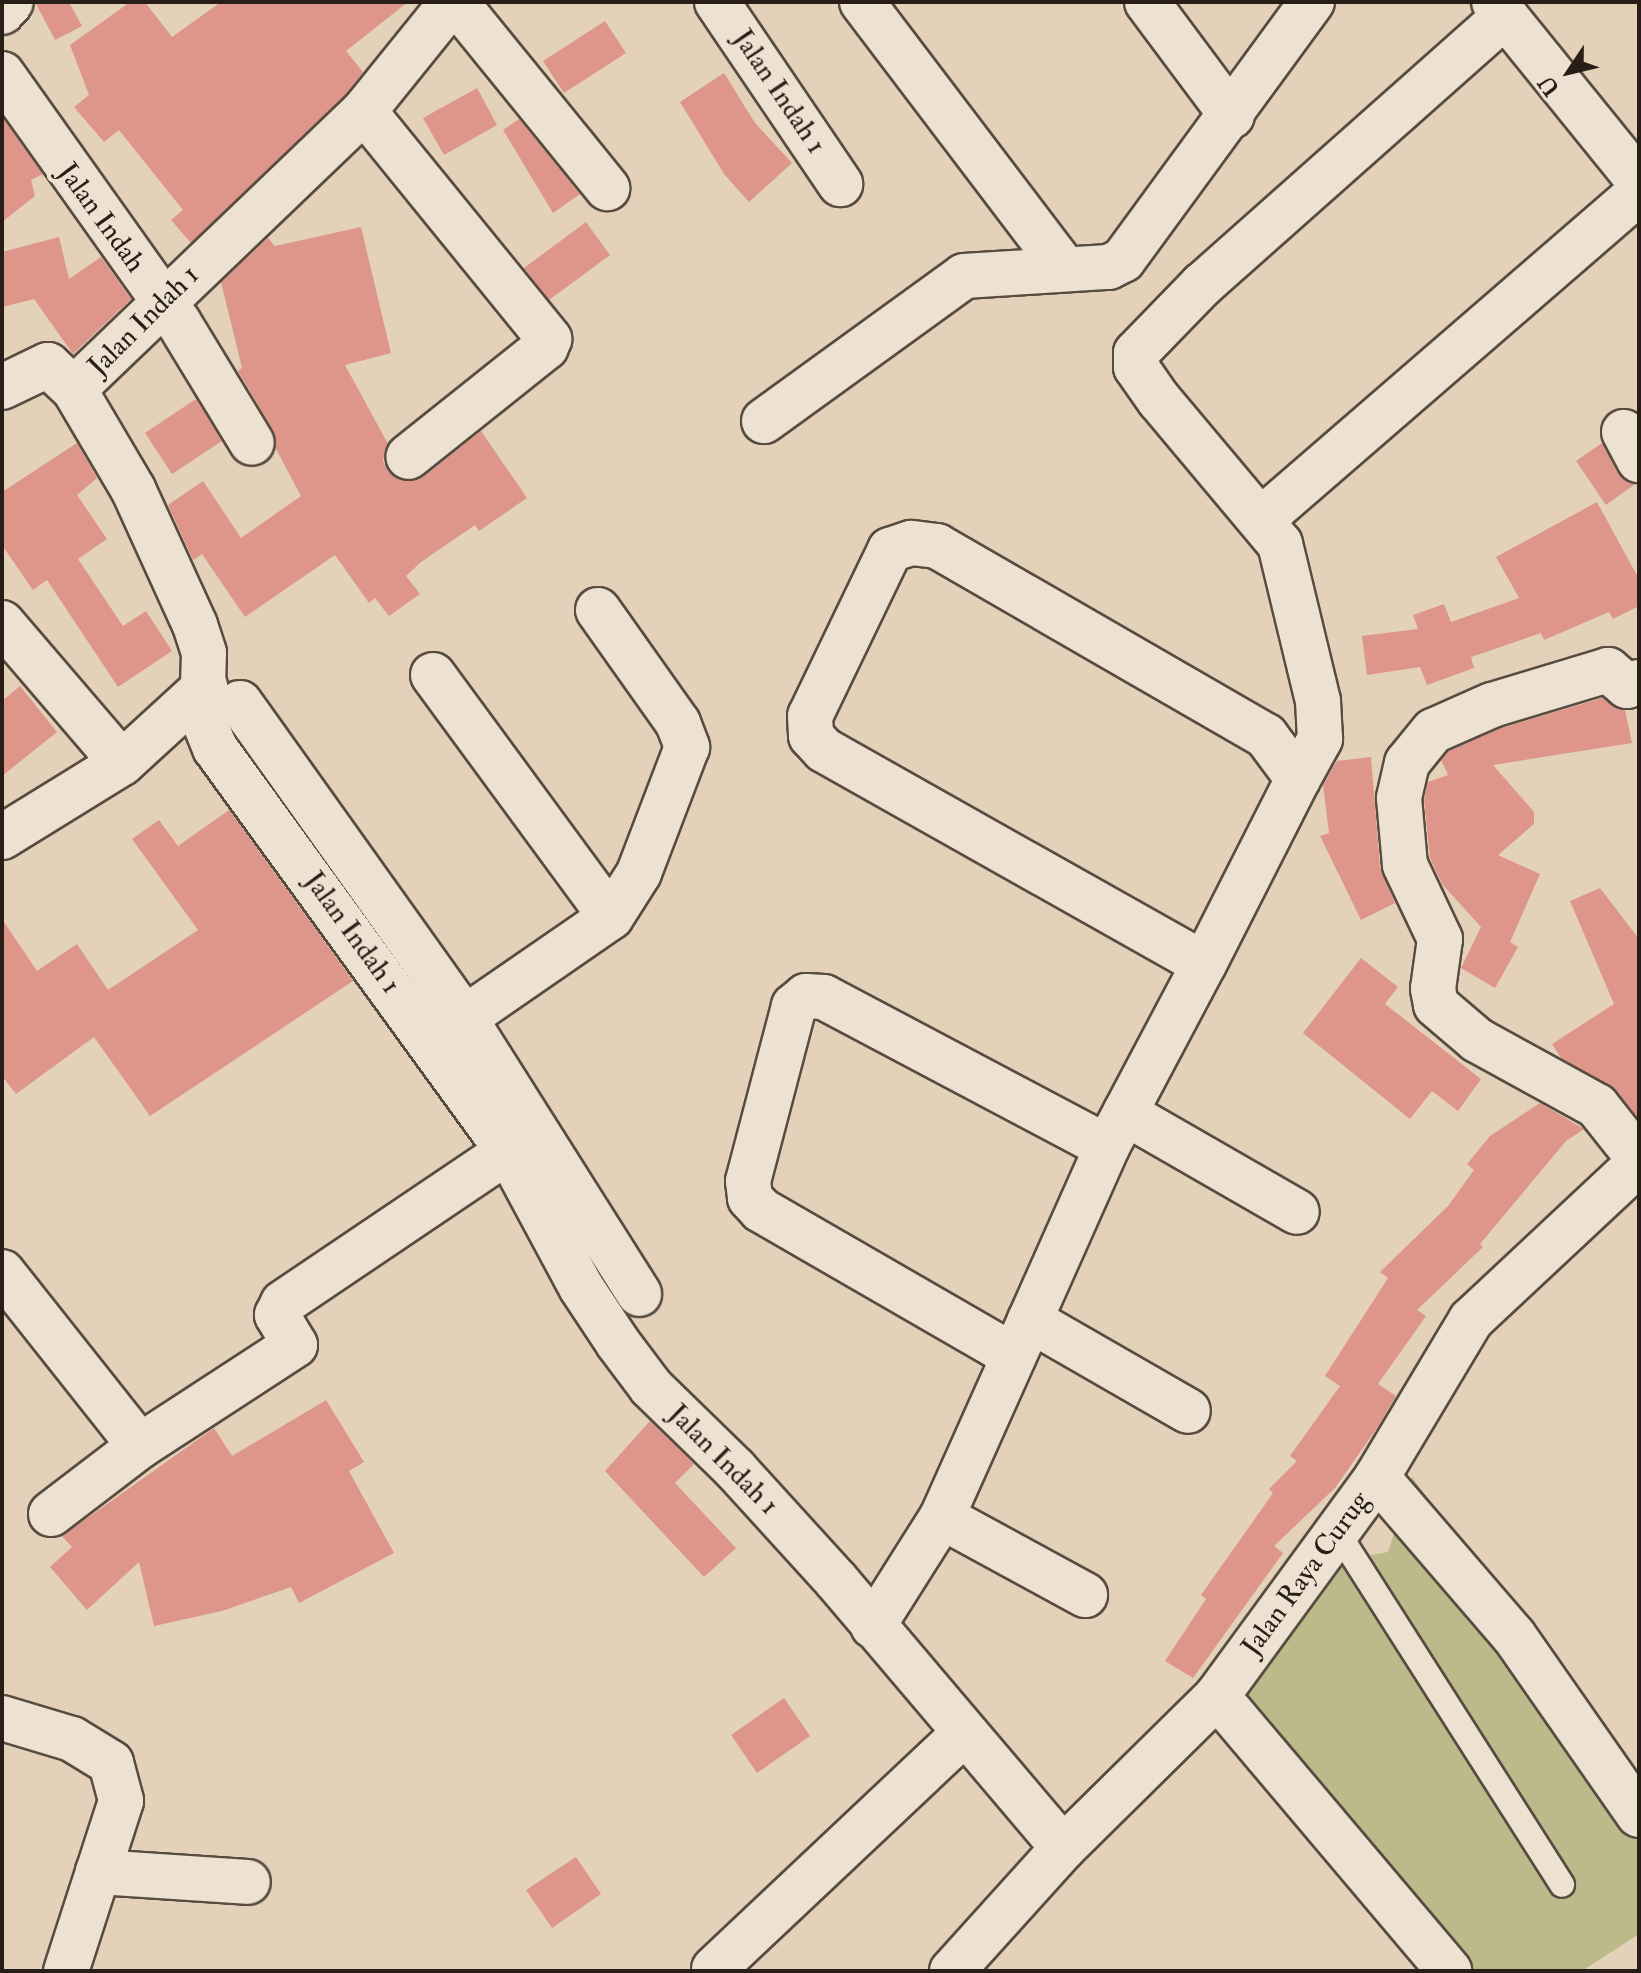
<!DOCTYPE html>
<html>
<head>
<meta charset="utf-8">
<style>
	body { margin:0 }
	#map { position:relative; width:1641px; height:1973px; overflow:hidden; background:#e3d2b9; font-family:"IM FELL Double Pica",serif }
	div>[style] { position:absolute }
	.green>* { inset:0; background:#bcb98a }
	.building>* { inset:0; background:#dd9689 }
	.roads { filter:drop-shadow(2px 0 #584b40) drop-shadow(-2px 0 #584b40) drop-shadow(0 2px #584b40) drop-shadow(0 -2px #584b40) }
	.service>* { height:24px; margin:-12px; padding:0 12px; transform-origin:12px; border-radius:12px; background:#ede2d2 }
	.minor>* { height:44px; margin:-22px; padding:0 22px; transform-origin:22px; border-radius:22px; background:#ede2d2 }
	.secondary>* { height:44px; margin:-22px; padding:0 22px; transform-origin:22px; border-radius:22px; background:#ede2d2 }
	span { translate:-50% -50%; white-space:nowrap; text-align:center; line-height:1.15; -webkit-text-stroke:8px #ede2d2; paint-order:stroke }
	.street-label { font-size:28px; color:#291e17 }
	.frame { position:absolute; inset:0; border:4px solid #291e17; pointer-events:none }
	.north { position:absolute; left:1529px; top:32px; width:80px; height:80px; -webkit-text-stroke:6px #ede2d2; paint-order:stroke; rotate:235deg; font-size:22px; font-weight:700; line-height:32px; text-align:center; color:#291e17 }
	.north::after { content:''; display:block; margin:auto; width:28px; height:36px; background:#291e17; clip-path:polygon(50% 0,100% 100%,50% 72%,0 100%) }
</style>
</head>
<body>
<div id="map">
	<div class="green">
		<i style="clip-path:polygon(1412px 1477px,1639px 1782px,1639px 1934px,1582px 1971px,1453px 1971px,1209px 1678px,1310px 1566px,1388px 1552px)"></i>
	</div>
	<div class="building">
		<i style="clip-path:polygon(35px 2px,69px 2px,82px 26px,55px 40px)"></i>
		<i style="clip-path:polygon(130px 2px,145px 2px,172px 37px,221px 2px,408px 2px,346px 51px,363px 72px,346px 94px,191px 243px,171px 220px,183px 210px,119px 130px,104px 142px,74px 107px,89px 95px,70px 45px)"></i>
		<i style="clip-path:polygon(605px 21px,626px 53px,564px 93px,543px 61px)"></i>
		<i style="clip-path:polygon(724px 73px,755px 123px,792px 163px,749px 202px,724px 174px,680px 102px)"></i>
		<i style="clip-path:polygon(477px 88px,497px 125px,444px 155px,423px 118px)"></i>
		<i style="clip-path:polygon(2px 117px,43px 174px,31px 180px,35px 196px,2px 222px)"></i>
		<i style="clip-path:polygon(519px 119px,580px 194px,553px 213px,503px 130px)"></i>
		<i style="clip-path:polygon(586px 222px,610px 255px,549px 300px,524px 268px)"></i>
		<i style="clip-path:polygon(361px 227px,391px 353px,345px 365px,388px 444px,383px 460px,388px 472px,400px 480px,423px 477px,481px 431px,527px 498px,479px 531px,475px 525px,421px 562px,406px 576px,420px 594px,389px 616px,375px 598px,369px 603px,335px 555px,245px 617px,202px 554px,193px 560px,168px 505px,203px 481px,241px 538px,301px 496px,276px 449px,273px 430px,238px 371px,242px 368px,221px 282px,268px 238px,275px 246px)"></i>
		<i style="clip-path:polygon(59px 237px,69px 279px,101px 257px,131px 299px,73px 354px,34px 299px,2px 307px,2px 252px)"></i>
		<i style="clip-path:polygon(196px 399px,222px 441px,172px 474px,145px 433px)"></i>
		<i style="clip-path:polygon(77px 443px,97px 478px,77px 495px,107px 539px,78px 559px,123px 626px,146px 611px,172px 651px,118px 687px,47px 580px,33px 590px,2px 545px,2px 492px)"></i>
		<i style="clip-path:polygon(1602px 443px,1617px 472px,1635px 484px,1606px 505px,1576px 461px)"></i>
		<i style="clip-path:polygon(1597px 502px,1639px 579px,1639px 606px,1613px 619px,1609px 612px,1544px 640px,1541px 633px,1471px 657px,1474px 668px,1427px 685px,1420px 667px,1367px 675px,1362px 636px,1418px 629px,1413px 615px,1444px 604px,1451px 622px,1519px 598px,1496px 557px)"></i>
		<i style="clip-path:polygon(20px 686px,57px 732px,2px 776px,2px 701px)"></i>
		<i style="clip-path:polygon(1602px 698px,1625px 710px,1632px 743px,1493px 765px,1534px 812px,1534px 824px,1498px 855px,1540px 874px,1510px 942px,1518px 947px,1495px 988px,1461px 968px,1481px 927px,1442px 884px,1430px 858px,1424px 800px,1428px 782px,1448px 775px,1441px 760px,1449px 751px,1501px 728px)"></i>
		<i style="clip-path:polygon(1371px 757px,1380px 867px,1395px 903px,1361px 920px,1320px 836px,1329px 833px,1323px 785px,1337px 761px)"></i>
		<i style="clip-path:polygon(229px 810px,353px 981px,150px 1116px,94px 1037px,16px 1094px,2px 1076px,2px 919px,37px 971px,77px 944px,108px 990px,198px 930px,132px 839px,159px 820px,178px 846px)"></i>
		<i style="clip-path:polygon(1600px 888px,1639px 939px,1639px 1119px,1616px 1090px,1561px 1058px,1552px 1044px,1614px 1004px,1570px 901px)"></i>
		<i style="clip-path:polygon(1361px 958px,1398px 987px,1385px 1004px,1481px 1079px,1458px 1111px,1432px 1091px,1410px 1119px,1303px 1033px)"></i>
		<i style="clip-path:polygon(1540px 1103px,1584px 1129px,1566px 1141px,1480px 1244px,1483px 1247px,1417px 1310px,1426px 1316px,1378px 1384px,1396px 1396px,1377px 1428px,1335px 1488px,1274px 1546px,1283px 1553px,1193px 1678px,1165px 1661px,1206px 1599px,1201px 1595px,1273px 1493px,1269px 1489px,1297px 1461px,1290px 1456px,1340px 1386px,1325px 1376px,1388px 1278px,1380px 1272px,1448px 1206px,1474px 1170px,1467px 1164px,1490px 1136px)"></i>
		<i style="clip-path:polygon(326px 1400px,364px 1462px,349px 1471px,394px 1553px,299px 1603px,291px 1587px,222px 1611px,154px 1626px,139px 1562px,87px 1610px,50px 1567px,72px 1547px,62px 1536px,214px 1428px,232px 1456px)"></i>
		<i style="clip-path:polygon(650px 1421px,694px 1464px,675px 1483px,736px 1548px,704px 1577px,605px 1471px)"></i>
		<i style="clip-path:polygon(784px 1698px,810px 1736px,757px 1773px,731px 1735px)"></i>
		<i style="clip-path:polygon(576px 1857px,601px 1894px,552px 1928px,526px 1890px)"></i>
	</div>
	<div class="roads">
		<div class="service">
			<i style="left:1338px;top:1533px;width:417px;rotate:57.5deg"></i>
		</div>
		<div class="minor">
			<i style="left:456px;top:2px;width:240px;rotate:50.9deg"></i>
			<i style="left:717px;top:2px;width:220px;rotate:55.9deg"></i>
			<i style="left:862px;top:2px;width:334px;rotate:52.8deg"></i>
			<i style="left:1147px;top:2px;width:142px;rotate:53.3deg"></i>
			<i style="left:1494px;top:2px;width:230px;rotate:51deg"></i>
			<i style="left:2px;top:12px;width:13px;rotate:-48deg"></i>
			<i style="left:2px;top:74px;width:305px;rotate:54.6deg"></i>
			<i style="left:179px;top:323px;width:140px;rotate:58.7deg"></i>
			<i style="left:364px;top:111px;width:294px;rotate:50.9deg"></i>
			<i style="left:549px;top:339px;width:9px;rotate:111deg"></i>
			<i style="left:546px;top:347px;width:176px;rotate:141.4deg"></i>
			<i style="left:2px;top:387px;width:51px;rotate:-25.6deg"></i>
			<i style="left:48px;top:365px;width:35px;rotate:43deg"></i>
			<i style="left:74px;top:389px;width:116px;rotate:59.5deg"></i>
			<i style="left:133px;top:489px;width:149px;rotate:65.5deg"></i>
			<i style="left:195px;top:625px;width:29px;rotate:72deg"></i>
			<i style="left:204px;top:653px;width:63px;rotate:91.8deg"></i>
			<i style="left:202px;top:716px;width:35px;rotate:68deg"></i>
			<i style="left:215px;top:748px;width:498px;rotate:54deg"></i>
			<i style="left:508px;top:1151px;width:154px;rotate:61.8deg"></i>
			<i style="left:581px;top:1287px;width:67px;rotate:56.5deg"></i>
			<i style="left:618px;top:1343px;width:55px;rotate:53.1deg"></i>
			<i style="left:651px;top:1387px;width:117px;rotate:44.3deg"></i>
			<i style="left:735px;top:1469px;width:150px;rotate:47.7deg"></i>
			<i style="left:836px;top:1580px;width:351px;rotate:49.7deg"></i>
			<i style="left:74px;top:389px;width:402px;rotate:-43.8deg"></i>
			<i style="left:364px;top:111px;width:140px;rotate:-51.1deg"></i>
			<i style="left:764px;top:421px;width:247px;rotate:-35.9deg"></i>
			<i style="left:964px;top:276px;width:145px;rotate:-3.6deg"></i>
			<i style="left:1109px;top:267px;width:16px;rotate:-27deg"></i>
			<i style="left:1123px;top:260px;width:320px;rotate:-53.8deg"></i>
			<i style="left:1624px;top:432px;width:32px;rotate:62deg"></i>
			<i style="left:1262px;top:519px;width:499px;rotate:-40.9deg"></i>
			<i style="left:598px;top:610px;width:138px;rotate:54.7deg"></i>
			<i style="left:678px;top:723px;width:26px;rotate:69deg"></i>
			<i style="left:687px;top:747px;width:135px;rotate:110.9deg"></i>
			<i style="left:639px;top:873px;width:52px;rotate:122.5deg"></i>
			<i style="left:2px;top:623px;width:184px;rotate:49.4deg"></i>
			<i style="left:433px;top:675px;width:300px;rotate:53.7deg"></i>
			<i style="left:611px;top:917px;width:208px;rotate:145.4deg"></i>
			<i style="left:1639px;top:682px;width:13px;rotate:162deg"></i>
			<i style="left:1627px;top:686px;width:25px;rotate:-140deg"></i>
			<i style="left:1608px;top:670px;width:121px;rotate:163.2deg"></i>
			<i style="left:1492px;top:705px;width:64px;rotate:156.2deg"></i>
			<i style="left:1433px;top:731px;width:41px;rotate:129.1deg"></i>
			<i style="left:1407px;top:763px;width:36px;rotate:103deg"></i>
			<i style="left:1399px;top:798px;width:67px;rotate:84.9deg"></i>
			<i style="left:1405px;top:865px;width:82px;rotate:64.7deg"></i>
			<i style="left:1440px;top:939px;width:50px;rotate:98deg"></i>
			<i style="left:1433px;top:989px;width:16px;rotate:79deg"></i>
			<i style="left:1436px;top:1005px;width:54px;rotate:40.5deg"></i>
			<i style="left:1477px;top:1040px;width:137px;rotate:28.8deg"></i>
			<i style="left:1597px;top:1106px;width:68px;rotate:51.6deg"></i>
			<i style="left:240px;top:703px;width:389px;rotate:54.5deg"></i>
			<i style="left:466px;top:1020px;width:324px;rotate:57.7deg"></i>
			<i style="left:1298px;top:779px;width:46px;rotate:-61.2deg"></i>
			<i style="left:1320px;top:739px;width:38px;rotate:-93deg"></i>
			<i style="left:1318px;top:701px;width:162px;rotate:-103.6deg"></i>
			<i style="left:1280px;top:544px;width:188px;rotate:-130deg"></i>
			<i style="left:1159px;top:400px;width:40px;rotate:-124.9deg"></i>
			<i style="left:1136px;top:367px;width:14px;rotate:-90deg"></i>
			<i style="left:1136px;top:353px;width:95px;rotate:-45.9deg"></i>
			<i style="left:1202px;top:285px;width:405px;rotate:-41.6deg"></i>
			<i style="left:2px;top:837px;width:141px;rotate:-31.7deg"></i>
			<i style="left:122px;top:763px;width:113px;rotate:-42.5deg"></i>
			<i style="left:1125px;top:1113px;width:198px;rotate:29.9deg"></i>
			<i style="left:1107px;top:1147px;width:207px;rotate:-62.1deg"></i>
			<i style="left:1204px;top:964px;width:208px;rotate:-63.1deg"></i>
			<i style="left:1298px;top:779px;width:54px;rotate:-126.7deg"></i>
			<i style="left:1266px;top:736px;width:380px;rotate:-150deg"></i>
			<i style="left:937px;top:546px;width:26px;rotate:-173deg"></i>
			<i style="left:911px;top:543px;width:22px;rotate:162deg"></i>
			<i style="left:890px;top:550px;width:184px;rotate:115.7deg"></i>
			<i style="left:810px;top:716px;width:20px;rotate:87deg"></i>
			<i style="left:811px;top:736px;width:19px;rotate:47deg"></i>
			<i style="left:824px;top:750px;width:436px;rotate:29.4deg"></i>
			<i style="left:2px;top:1272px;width:222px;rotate:51.6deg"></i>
			<i style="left:1030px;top:1320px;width:182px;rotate:29.9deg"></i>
			<i style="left:1377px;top:1477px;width:210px;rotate:49.3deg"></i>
			<i style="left:1514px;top:1636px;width:218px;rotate:55.1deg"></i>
			<i style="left:51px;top:1514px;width:112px;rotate:-37.4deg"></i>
			<i style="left:140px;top:1446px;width:185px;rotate:-33.1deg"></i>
			<i style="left:295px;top:1345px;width:35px;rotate:-121deg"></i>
			<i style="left:277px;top:1315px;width:13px;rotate:-63deg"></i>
			<i style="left:283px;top:1303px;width:272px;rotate:-34deg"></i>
			<i style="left:942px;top:1517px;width:163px;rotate:28.6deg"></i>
			<i style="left:873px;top:1626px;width:129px;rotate:-57.7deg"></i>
			<i style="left:942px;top:1517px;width:216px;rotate:-65.9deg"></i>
			<i style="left:1030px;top:1320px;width:189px;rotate:-66deg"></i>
			<i style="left:1107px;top:1147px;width:320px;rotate:-152.1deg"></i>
			<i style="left:824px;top:997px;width:18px;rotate:-177deg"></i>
			<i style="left:806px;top:996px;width:16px;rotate:140deg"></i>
			<i style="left:794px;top:1006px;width:181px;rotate:104.7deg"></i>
			<i style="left:748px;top:1181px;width:17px;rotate:83deg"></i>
			<i style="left:750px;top:1198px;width:16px;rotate:47deg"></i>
			<i style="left:761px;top:1210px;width:292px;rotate:30deg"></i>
			<i style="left:1217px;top:1696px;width:360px;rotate:49.8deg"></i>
			<i style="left:2px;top:1718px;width:73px;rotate:16.7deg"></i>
			<i style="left:72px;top:1739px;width:46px;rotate:31.6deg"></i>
			<i style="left:111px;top:1763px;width:39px;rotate:75deg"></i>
			<i style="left:121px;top:1801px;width:179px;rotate:107.9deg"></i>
			<i style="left:98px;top:1872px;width:150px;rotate:3.8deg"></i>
			<i style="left:714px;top:1969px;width:342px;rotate:-43.3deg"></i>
		</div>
		<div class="secondary">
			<i style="left:952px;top:1971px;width:166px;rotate:-47.9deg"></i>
			<i style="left:1063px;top:1848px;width:216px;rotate:-44.6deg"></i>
			<i style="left:1217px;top:1696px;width:271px;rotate:-53.8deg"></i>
			<i style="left:1377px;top:1477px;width:183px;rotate:-59.1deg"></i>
			<i style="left:1471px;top:1320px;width:230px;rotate:-43.1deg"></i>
		</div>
	</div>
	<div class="street-label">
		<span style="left:779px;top:92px;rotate:56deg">Jalan Indah 1</span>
		<span style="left:101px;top:218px;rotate:54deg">Jalan Indah</span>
		<span style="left:144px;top:321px;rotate:-45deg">Jalan Indah 1</span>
		<span style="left:352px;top:933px;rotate:54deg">Jalan Indah 1</span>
		<span style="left:723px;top:1460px;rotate:45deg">Jalan Indah 1</span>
		<span style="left:1306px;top:1574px;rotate:-54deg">Jalan Raya Curug</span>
	</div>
	<div class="frame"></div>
	<div class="north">U</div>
</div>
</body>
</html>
